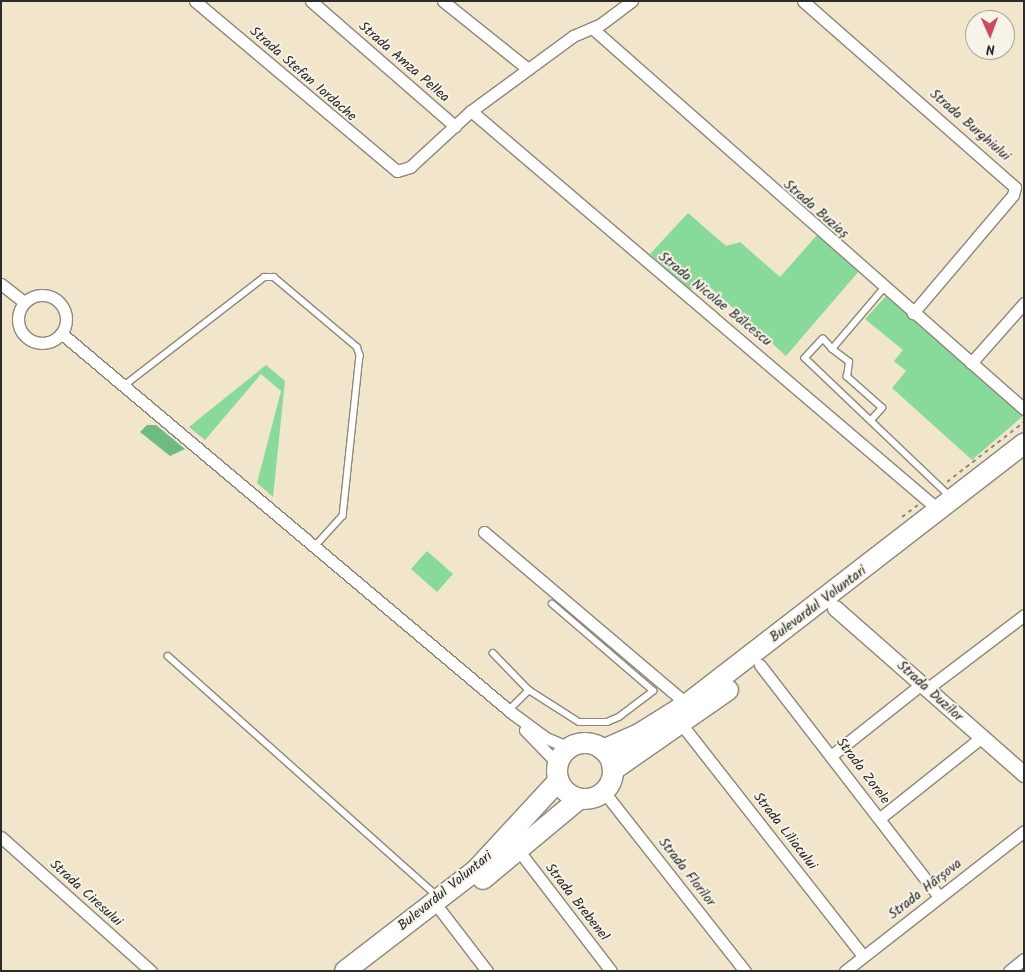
<!DOCTYPE html>
<html>
<head>
<meta charset="utf-8">
<style>
	body { margin:0 }
	#map { position:relative; width:1025px; height:972px; overflow:hidden; background:#f1e5cb; font-family:Kalam,sans-serif }
	div>[style] { position:absolute }
	.green>* { inset:0; background:#88da9b }
	.forest>* { inset:0; background:#6eba83 }
	.path>* { height:2px; margin-top:-1px; transform-origin:0; background:repeating-linear-gradient(90deg,#8e887b 0 4px,transparent 0 8px) }
	.roads { filter:drop-shadow(1px 0 #8e887b) drop-shadow(-1px 0 #8e887b) drop-shadow(0 1px #8e887b) drop-shadow(0 -1px #8e887b) }
	.lane>* { height:5.5px; margin:-2.75px; padding:0 2.75px; transform-origin:2.75px; border-radius:2.75px; background:#fff }
	.street>* { height:11px; margin:-5.5px; padding:0 5.5px; transform-origin:5.5px; border-radius:5.5px; background:#fff }
	.street>.ring { margin:-5.5px; padding:0; box-sizing:content-box; background:none; border:11px solid #fff; border-radius:50% }
	.secondary>* { height:15px; margin:-7.5px; padding:0 7.5px; transform-origin:7.5px; border-radius:7.5px; background:#fff }
	.highway>* { height:20px; margin:-10px; padding:0 10px; transform-origin:10px; border-radius:10px; background:#fff }
	.highway>.ring { margin:-10px; padding:0; box-sizing:content-box; background:none; border:20px solid #fff; border-radius:50% }
	span { translate:-50% -50%; white-space:nowrap; text-align:center; line-height:1.15; -webkit-text-stroke:4px #f7f3e8; paint-order:stroke }
	.street-label { font-size:14px; color:#2b2b2b }
	.frame { position:absolute; inset:0; border:2px solid #2b2b2b; pointer-events:none }
	.north { position:absolute; left:965px; top:10px; width:50px; height:50px; box-sizing:border-box; background:#f7f3e8; border:1px solid #a5a39c; border-radius:50%; rotate:178deg; font-size:14px; font-weight:700; line-height:20px; text-align:center; color:#2b2b2b }
	.north::after { content:''; display:block; margin:auto; width:18px; height:22px; background:#d1495b; clip-path:polygon(50% 0,100% 100%,50% 72%,0 100%) }
</style>
</head>
<body>
<div id="map">
	<div class="green">
		<i style="clip-path:polygon(688px 213px,726px 246px,740px 242px,780px 277px,818px 234px,859px 271px,786px 356px,701px 279px,690px 290px,650px 254px)"></i>
		<i style="clip-path:polygon(887px 295px,1023px 416px,972px 460px,892px 388px,906px 371px,894px 361px,903px 350px,865px 319px)"></i>
		<i style="clip-path:polygon(266px 365px,285px 381px,273px 497px,257px 483px,281px 391px,261px 374px,205px 440px,189px 427px)"></i>
		<i style="clip-path:polygon(427px 551px,453px 574px,437px 592px,411px 569px)"></i>
	</div>
	<div class="forest">
		<i style="clip-path:polygon(147px 425px,156px 425px,185px 449px,170px 456px,140px 432px)"></i>
	</div>
	<div class="path">
		<i style="left:947px;top:482px;width:98px;rotate:-37.9deg"></i>
		<i style="left:902px;top:517px;width:20px;rotate:-37deg"></i>
		<i style="left:573px;top:737px;width:22px"></i>
	</div>
	<div class="roads">
		<div class="lane">
			<i style="left:832px;top:349px;width:13px;rotate:-132deg"></i>
			<i style="left:823px;top:339px;width:26px;rotate:133deg"></i>
			<i style="left:805px;top:358px;width:202px;rotate:43.6deg"></i>
			<i style="left:125px;top:385px;width:176px;rotate:-37.8deg"></i>
			<i style="left:264px;top:277px;width:10px"></i>
			<i style="left:274px;top:277px;width:109px;rotate:40.1deg"></i>
			<i style="left:357px;top:347px;width:9px;rotate:69deg"></i>
			<i style="left:360px;top:355px;width:162px;rotate:96deg"></i>
			<i style="left:343px;top:516px;width:43px;rotate:132.2deg"></i>
			<i style="left:872px;top:419px;width:15px;rotate:-48deg"></i>
			<i style="left:882px;top:408px;width:47px;rotate:-138.5deg"></i>
			<i style="left:847px;top:377px;width:15px;rotate:-82deg"></i>
			<i style="left:849px;top:362px;width:21px;rotate:-143deg"></i>
			<i style="left:832px;top:349px;width:80px;rotate:-49.6deg"></i>
			<i style="left:493px;top:653px;width:52px;rotate:45.8deg"></i>
			<i style="left:529px;top:690px;width:59px;rotate:32.6deg"></i>
			<i style="left:579px;top:722px;width:28px"></i>
			<i style="left:607px;top:722px;width:13px;rotate:-23deg"></i>
			<i style="left:619px;top:717px;width:43px;rotate:-37.4deg"></i>
			<i style="left:653px;top:691px;width:133px;rotate:-139.3deg"></i>
			<i style="left:168px;top:656px;width:361px;rotate:41.7deg"></i>
			<i style="left:509px;top:710px;width:28px;rotate:-45deg"></i>
		</div>
		<div class="street">
			<i style="left:195px;top:1px;width:264px;rotate:40.1deg"></i>
			<i style="left:397px;top:171px;width:14px;rotate:-17deg"></i>
			<i style="left:410px;top:167px;width:83px;rotate:-42.6deg"></i>
			<i style="left:471px;top:111px;width:127px;rotate:-36.3deg"></i>
			<i style="left:573px;top:36px;width:30px;rotate:-23deg"></i>
			<i style="left:601px;top:24px;width:39px;rotate:-37deg"></i>
			<i style="left:311px;top:1px;width:191px;rotate:41deg"></i>
			<i style="left:443px;top:1px;width:109px;rotate:38.7deg"></i>
			<i style="left:803px;top:1px;width:282px;rotate:41.3deg"></i>
			<i style="left:1015px;top:187px;width:8px;rotate:104deg"></i>
			<i style="left:1013px;top:195px;width:155px;rotate:130.3deg"></i>
			<i style="left:592px;top:28px;width:576px;rotate:41.41deg"></i>
			<i style="left:471px;top:111px;width:616px;rotate:40.46deg"></i>
			<i style="left:1px;top:284px;width:29px;rotate:38deg"></i>
			<i class="ring" style="left:18px;top:295px;width:37px;height:37px"></i>
			<i style="left:61px;top:333px;width:590px;rotate:40.12deg"></i>
			<i style="left:512px;top:713px;width:42px;rotate:36.3deg"></i>
			<i style="left:546px;top:738px;width:26px;rotate:23deg"></i>
			<i style="left:971px;top:363px;width:80px;rotate:-48.5deg"></i>
			<i style="left:484px;top:532px;width:266px;rotate:40.3deg"></i>
			<i style="left:760px;top:665px;width:293px;rotate:52.3deg"></i>
			<i style="left:928px;top:688px;width:121px;rotate:-37.2deg"></i>
			<i style="left:682px;top:725px;width:293px;rotate:51.9deg"></i>
			<i style="left:525px;top:730px;width:47px;rotate:45.9deg"></i>
			<i style="left:832px;top:755px;width:116px;rotate:-38.4deg"></i>
			<i style="left:604px;top:792px;width:228px;rotate:51.8deg"></i>
			<i style="left:880px;top:818px;width:130px;rotate:-38.5deg"></i>
			<i style="left:1px;top:837px;width:201px;rotate:41.8deg"></i>
			<i style="left:519px;top:851px;width:151px;rotate:52.5deg"></i>
			<i style="left:441px;top:911px;width:76px;rotate:52.5deg"></i>
			<i style="left:845px;top:971px;width:227px;rotate:-38deg"></i>
			<i style="left:1009px;top:971px;width:19px;rotate:-39deg"></i>
		</div>
		<div class="secondary">
			<i style="left:835px;top:608px;width:252px;rotate:41.3deg"></i>
		</div>
		<div class="highway">
			<i class="ring" style="left:557px;top:743px;width:36px;height:36px"></i>
			<i style="left:603px;top:750px;width:39px;rotate:-24deg"></i>
			<i style="left:639px;top:734px;width:57px;rotate:-32deg"></i>
			<i style="left:687px;top:704px;width:426px;rotate:-37.7deg"></i>
			<i style="left:613px;top:770px;width:140px;rotate:-34.8deg"></i>
			<i style="left:483px;top:879px;width:125px;rotate:-39.8deg"></i>
			<i style="left:345px;top:971px;width:165px;rotate:-37.6deg"></i>
			<i style="left:476px;top:870px;width:121px;rotate:-47.3deg"></i>
		</div>
	</div>
	<div class="street-label">
		<span style="left:404px;top:62px;rotate:41deg">Strada Amza Pellea</span>
		<span style="left:303px;top:74px;rotate:41deg">Strada Stefan Iordache</span>
		<span style="left:970px;top:125px;rotate:41deg">Strada Burghiului</span>
		<span style="left:816px;top:209px;rotate:41deg">Strada Buziaș</span>
		<span style="left:715px;top:299px;rotate:39deg">Strada Nicolae Bălcescu</span>
		<span style="left:818px;top:604px;rotate:-37deg">Bulevardul Voluntari</span>
		<span style="left:930px;top:691px;rotate:42deg">Strada Duzilor</span>
		<span style="left:863px;top:771px;rotate:53deg">Strada Zorele</span>
		<span style="left:785px;top:831px;rotate:52deg">Strada Liliacului</span>
		<span style="left:687px;top:872px;rotate:52deg">Strada Florilor</span>
		<span style="left:925px;top:889px;rotate:-38deg">Strada Hârșova</span>
		<span style="left:445px;top:891px;rotate:-39deg">Bulevardul Voluntari</span>
		<span style="left:86px;top:893px;rotate:42deg">Strada Ciresului</span>
		<span style="left:577px;top:902px;rotate:52deg">Strada Brebenel</span>
	</div>
	<div class="frame"></div>
	<div class="north">N</div>
</div>
</body>
</html>
